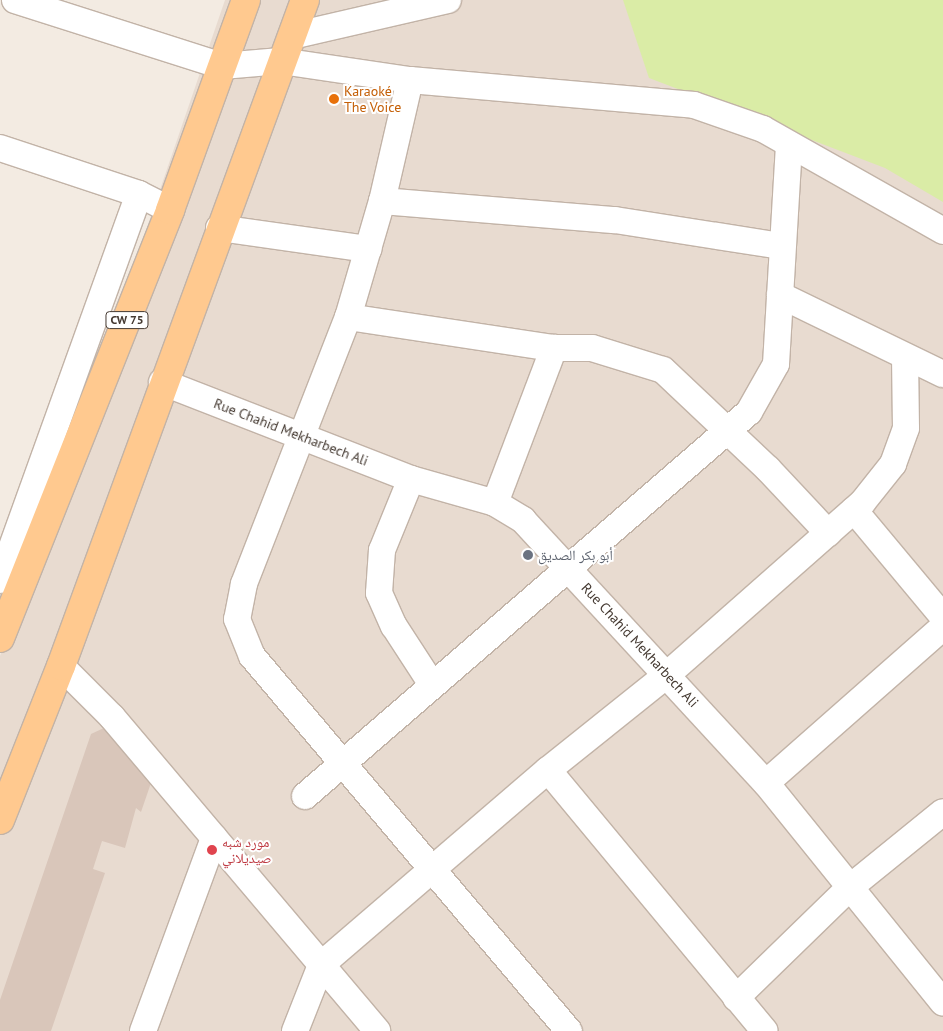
<!DOCTYPE html>
<html>
<head>
<meta charset="utf-8">
<style>
	body { margin:0 }
	#map { position:relative; width:943px; height:1031px; overflow:hidden; background:#f3ebe2; font-family:"PT Sans","Noto Naskh Arabic",sans-serif }
	div>[style] { position:absolute }
	.residential>* { inset:0; background:#e8dbd0 }
	.green>* { inset:0; background:#daeca6 }
	.building>* { inset:0; background:#d9c6ba }
	.roads { filter:drop-shadow(1px 0 #c2b3a7) drop-shadow(-1px 0 #c2b3a7) drop-shadow(0 1px #c2b3a7) drop-shadow(0 -1px #c2b3a7) }
	.minor>* { height:26px; margin:-13px; padding:0 13px; transform-origin:13px; border-radius:13px; background:#fff }
	.major>* { height:28px; margin:-14px; padding:0 14px; transform-origin:14px; border-radius:14px; background:#ffc98f }
	.dots>* { width:14px; height:14px; translate:-50% -50%; box-sizing:border-box; border:2px solid #fff; border-radius:50% }
	span { translate:-50% -50%; white-space:nowrap; text-align:center; line-height:1.15; -webkit-text-stroke:4px #fff; paint-order:stroke }
	.shield-label span { padding:1px 4px; background:#fff; border:1px solid; border-radius:4px; -webkit-text-stroke-width:0 }
	.shield-label { font-size:12px; color:#453a32; font-weight:700 }
	.food-label { font-size:14px; color:#c56008 }
	.left { translate:0 -50%; text-align:left }
	.street-label { font-size:14px; color:#453a32 }
	.worship-label { font-size:14px; color:#5b616d }
	.health-label { font-size:14px; color:#be3a42 }
</style>
</head>
<body>
<div id="map">
	<div class="residential">
		<i style="clip-path:polygon(225px 0,943px 0,943px 1031px,0 1031px,0 656px)"></i>
	</div>
	<div class="green">
		<i style="clip-path:polygon(623px 0,943px 0,943px 202px,885px 168px,649px 78px)"></i>
	</div>
	<div class="building">
		<i style="clip-path:polygon(106px 727px,152px 780px,141px 812px,136px 808px,125px 848px,102px 841px,93px 869px,105px 873px,51px 1031px,0 1031px,0 1000px,91px 734px)"></i>
	</div>
	<div class="roads">
		<div class="minor">
			<i style="left:15px;top:0;width:217px;rotate:17.7deg"></i>
			<i style="left:222px;top:66px;width:59px;rotate:-4.8deg"></i>
			<i style="left:281px;top:61px;width:130px;rotate:8.4deg"></i>
			<i style="left:410px;top:80px;width:285px;rotate:5deg"></i>
			<i style="left:694px;top:105px;width:73px;rotate:19.2deg"></i>
			<i style="left:763px;top:129px;width:207px;rotate:29.5deg"></i>
			<i style="left:292px;top:36px;width:160px;rotate:-13deg"></i>
			<i style="left:410px;top:80px;width:124px;rotate:103deg"></i>
			<i style="left:382px;top:201px;width:121px;rotate:106.3deg"></i>
			<i style="left:348px;top:317px;width:287px;rotate:111.3deg"></i>
			<i style="left:244px;top:584px;width:36px;rotate:101deg"></i>
			<i style="left:237px;top:619px;width:40px;rotate:68deg"></i>
			<i style="left:252px;top:656px;width:491px;rotate:49.8deg"></i>
			<i style="left:0;top:148px;width:146px;rotate:18.3deg"></i>
			<i style="left:139px;top:194px;width:35px;rotate:27deg"></i>
			<i style="left:382px;top:201px;width:234px;rotate:4.7deg"></i>
			<i style="left:615px;top:220px;width:168px;rotate:8.9deg"></i>
			<i style="left:219px;top:228px;width:151px;rotate:8deg"></i>
			<i style="left:780px;top:295px;width:181px;rotate:25.9deg"></i>
			<i style="left:348px;top:317px;width:208px;rotate:8.6deg"></i>
			<i style="left:554px;top:348px;width:38px"></i>
			<i style="left:592px;top:348px;width:74px;rotate:17.2deg"></i>
			<i style="left:663px;top:370px;width:144px;rotate:43.3deg"></i>
			<i style="left:768px;top:469px;width:88px;rotate:46.8deg"></i>
			<i style="left:162px;top:382px;width:267px;rotate:21.3deg"></i>
			<i style="left:411px;top:479px;width:87px;rotate:15.9deg"></i>
			<i style="left:495px;top:503px;width:33px;rotate:31deg"></i>
			<i style="left:523px;top:520px;width:358px;rotate:47.3deg"></i>
			<i style="left:766px;top:783px;width:282px;rotate:51.1deg"></i>
			<i style="left:411px;top:479px;width:77px;rotate:112.2deg"></i>
			<i style="left:382px;top:550px;width:43px;rotate:94deg"></i>
			<i style="left:379px;top:593px;width:36px;rotate:66deg"></i>
			<i style="left:394px;top:626px;width:68px;rotate:57deg"></i>
			<i style="left:495px;top:503px;width:166px;rotate:-69.2deg"></i>
			<i style="left:854px;top:510px;width:139px;rotate:50.2deg"></i>
			<i style="left:0;top:580px;width:410px;rotate:-70.2deg"></i>
			<i style="left:61px;top:666px;width:72px;rotate:45deg"></i>
			<i style="left:112px;top:717px;width:411px;rotate:49.8deg"></i>
			<i style="left:548px;top:770px;width:339px;rotate:50.3deg"></i>
			<i style="left:766px;top:783px;width:236px;rotate:-41.4deg"></i>
			<i style="left:305px;top:796px;width:587px;rotate:-40.86deg"></i>
			<i style="left:749px;top:412px;width:55px;rotate:-60.6deg"></i>
			<i style="left:776px;top:364px;width:220px;rotate:-86.6deg"></i>
			<i style="left:736px;top:998px;width:156px;rotate:-44.2deg"></i>
			<i style="left:848px;top:889px;width:122px;rotate:-39deg"></i>
			<i style="left:143px;top:1031px;width:206px;rotate:-69.8deg"></i>
			<i style="left:295px;top:1031px;width:71px;rotate:-68.5deg"></i>
			<i style="left:321px;top:965px;width:299px;rotate:-40.7deg"></i>
			<i style="left:548px;top:770px;width:154px;rotate:-38.7deg"></i>
			<i style="left:668px;top:674px;width:259px;rotate:-41.4deg"></i>
			<i style="left:862px;top:503px;width:50px;rotate:-51.5deg"></i>
			<i style="left:893px;top:464px;width:38px;rotate:-70deg"></i>
			<i style="left:906px;top:428px;width:69px;rotate:-90.8deg"></i>
		</div>
		<div class="major">
			<i style="left:0;top:638px;width:461px;rotate:-68.3deg"></i>
			<i style="left:170px;top:210px;width:223px;rotate:-70.1deg"></i>
			<i style="left:0;top:820px;width:166px;rotate:-68.4deg"></i>
			<i style="left:61px;top:666px;width:709px;rotate:-69.88deg"></i>
		</div>
	</div>
	<div class="dots">
		<i style="left:334px;top:99px;background:#e8710a"></i>
		<i style="left:528px;top:555px;background:#6b7280"></i>
		<i style="left:212px;top:850px;background:#e0444e"></i>
	</div>
	<div class="shield-label">
		<span style="left:127px;top:320px">CW 75</span>
	</div>
	<div class="food-label">
		<span class="left" style="left:344px;top:99px">Karaoké<br>The Voice</span>
	</div>
	<div class="street-label">
		<span style="left:291px;top:432px;rotate:21deg">Rue Chahid Mekharbech Ali</span>
		<span style="left:640px;top:645px;rotate:47deg">Rue Chahid Mekharbech Ali</span>
	</div>
	<div class="worship-label">
		<span class="left" style="left:538px;top:555px">أبو بكر الصديق</span>
	</div>
	<div class="health-label">
		<span class="left" style="left:222px;top:850px">مورد شبه<br>صيديلاني</span>
	</div>
</div>
</body>
</html>
